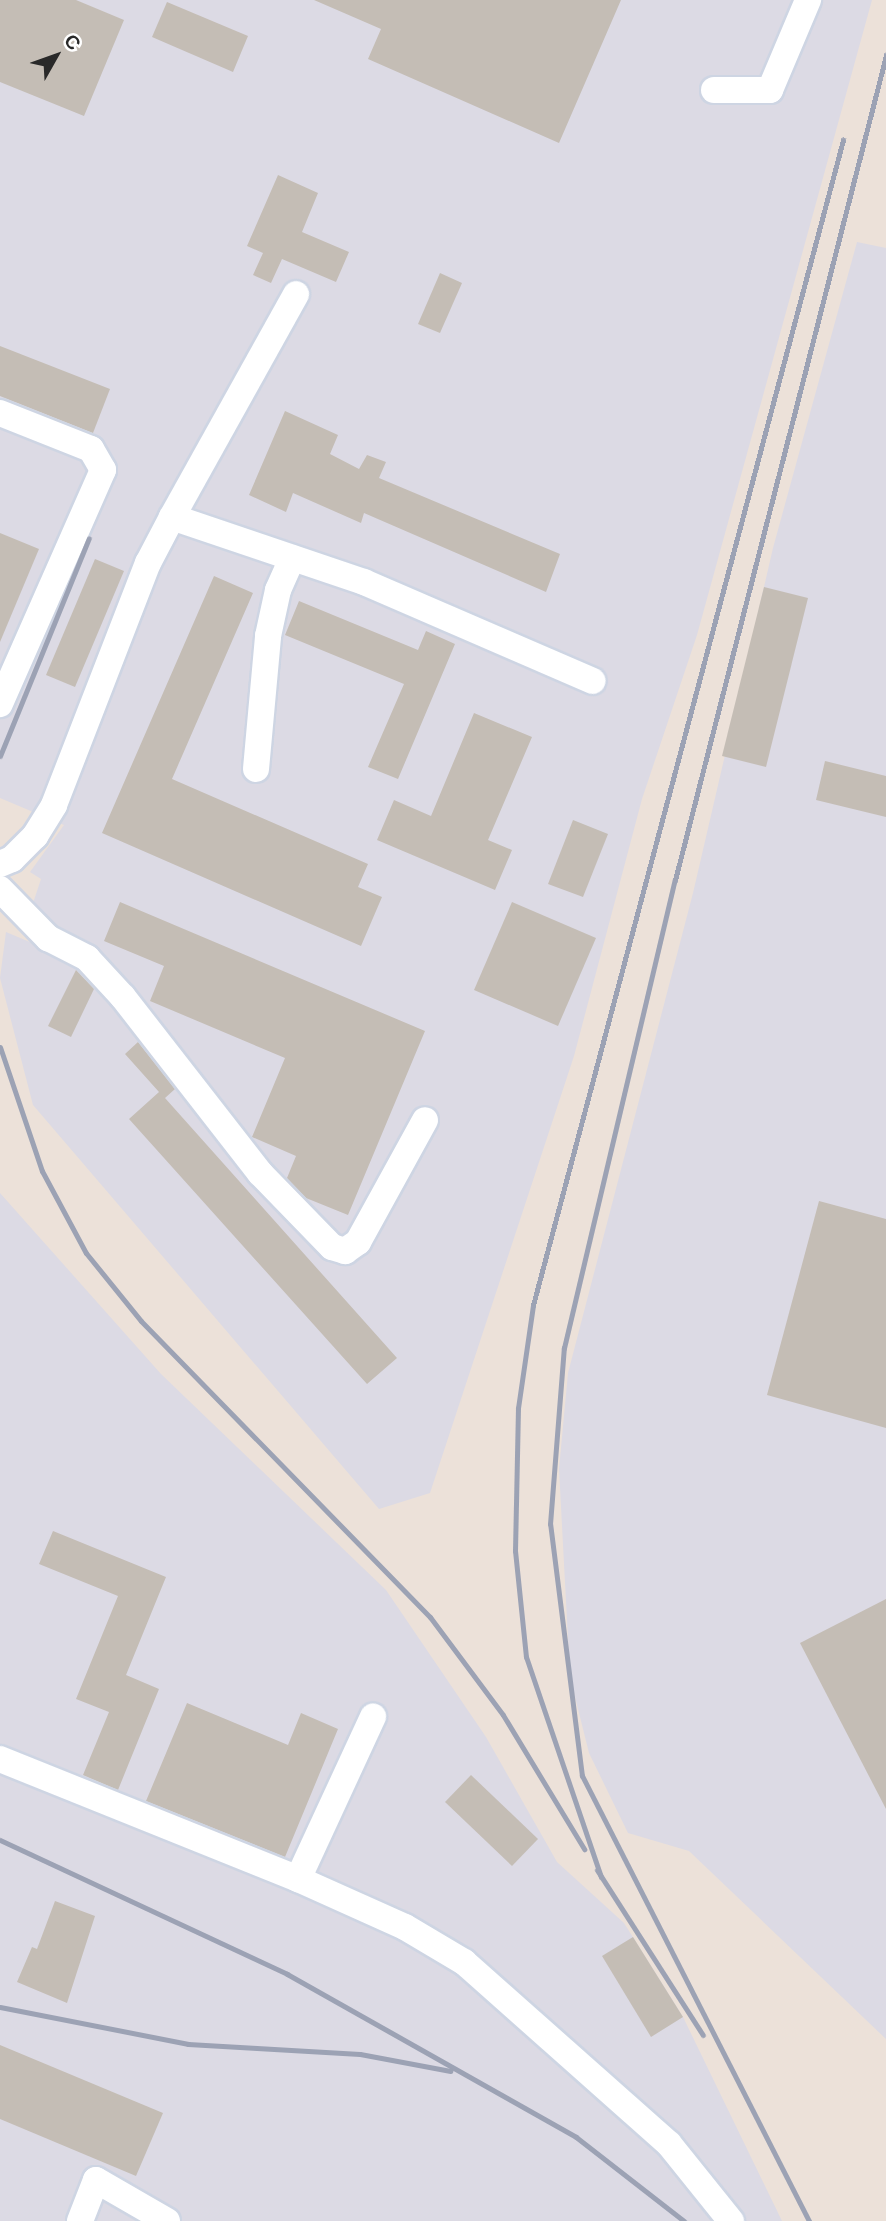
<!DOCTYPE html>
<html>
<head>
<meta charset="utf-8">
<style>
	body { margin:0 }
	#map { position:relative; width:886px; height:2221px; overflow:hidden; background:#ece1d9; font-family:"Work Sans",sans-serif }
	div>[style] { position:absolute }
	.industrial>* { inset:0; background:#dcdae4 }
	.building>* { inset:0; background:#c4bdb5 }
	.roads { filter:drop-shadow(2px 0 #ced5e3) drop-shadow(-2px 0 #ced5e3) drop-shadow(0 2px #ced5e3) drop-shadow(0 -2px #ced5e3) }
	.minor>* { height:26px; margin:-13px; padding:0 13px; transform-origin:13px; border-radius:13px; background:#fff }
	.rail>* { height:5px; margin:-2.5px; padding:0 2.5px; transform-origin:2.5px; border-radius:2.5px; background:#9ca2b4 }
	span { translate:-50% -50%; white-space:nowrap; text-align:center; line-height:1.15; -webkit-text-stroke:7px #fff; paint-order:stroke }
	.north { position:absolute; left:21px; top:21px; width:70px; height:70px; -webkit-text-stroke:5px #fff; paint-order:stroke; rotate:50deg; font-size:19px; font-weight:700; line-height:28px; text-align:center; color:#292929 }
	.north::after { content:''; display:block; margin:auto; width:24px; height:32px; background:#292929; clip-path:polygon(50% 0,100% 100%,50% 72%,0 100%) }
</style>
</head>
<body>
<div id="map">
	<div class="industrial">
		<i style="clip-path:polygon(0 0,872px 0,697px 635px,642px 799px,574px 1056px,430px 1493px,379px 1509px,33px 1105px,0 978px,6px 932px,44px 948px,54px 924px,33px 903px,41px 879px,30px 872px,64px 825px,0 798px)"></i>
		<i style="clip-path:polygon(857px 242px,886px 248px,886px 2039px,689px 1851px,628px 1833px,589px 1753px,570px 1677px,559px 1469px,568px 1373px,693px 893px,773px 548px)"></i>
		<i style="clip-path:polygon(0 1193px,161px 1374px,386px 1590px,486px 1737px,557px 1862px,624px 1923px,683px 2017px,782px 2221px,0 2221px)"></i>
	</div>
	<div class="building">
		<i style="clip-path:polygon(0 0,76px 0,124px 20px,84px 116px,0 82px)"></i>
		<i style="clip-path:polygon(314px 0,621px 0,559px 143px,368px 59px,381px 29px)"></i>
		<i style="clip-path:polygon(167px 2px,248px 36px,233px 72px,152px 37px)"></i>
		<i style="clip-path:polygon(278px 175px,318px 193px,302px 232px,349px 252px,336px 282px,282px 259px,271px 283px,253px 275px,263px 253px,247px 246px)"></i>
		<i style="clip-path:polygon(440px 273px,462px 283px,440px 333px,418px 324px)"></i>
		<i style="clip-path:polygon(0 346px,110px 389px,93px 433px,0 396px)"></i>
		<i style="clip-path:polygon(285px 411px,338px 435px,330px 454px,359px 469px,367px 455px,386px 462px,379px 478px,560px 554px,546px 592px,364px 513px,361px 523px,293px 493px,286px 512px,249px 495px)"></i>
		<i style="clip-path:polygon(0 533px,39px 549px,0 642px)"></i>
		<i style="clip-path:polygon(95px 559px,124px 571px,75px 687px,46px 675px)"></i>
		<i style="clip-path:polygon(214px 576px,253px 593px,172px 779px,368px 864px,358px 887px,382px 897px,361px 946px,102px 833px)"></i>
		<i style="clip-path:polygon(764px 587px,808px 598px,766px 767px,722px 756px)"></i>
		<i style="clip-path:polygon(299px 601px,418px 650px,426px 631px,455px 644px,398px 779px,368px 767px,404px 684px,285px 635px)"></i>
		<i style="clip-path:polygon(474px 713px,532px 737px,488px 840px,512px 850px,495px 890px,377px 840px,394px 800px,431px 816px)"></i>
		<i style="clip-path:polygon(825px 761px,886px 776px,886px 817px,816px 800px)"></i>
		<i style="clip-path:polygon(573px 820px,608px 834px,583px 897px,548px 884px)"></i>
		<i style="clip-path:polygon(120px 902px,425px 1031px,348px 1215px,306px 1198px,287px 1178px,296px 1156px,252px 1137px,285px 1058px,150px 1001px,164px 966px,104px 941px)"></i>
		<i style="clip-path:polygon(512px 902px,596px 938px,558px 1026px,474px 990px)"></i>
		<i style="clip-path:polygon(76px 970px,94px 989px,71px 1037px,48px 1026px)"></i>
		<i style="clip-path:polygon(138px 1042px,175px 1089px,165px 1098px,397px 1358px,367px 1384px,129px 1119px,159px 1092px,125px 1054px)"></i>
		<i style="clip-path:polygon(819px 1201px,886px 1219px,886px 1428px,767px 1395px)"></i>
		<i style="clip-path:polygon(53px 1531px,166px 1577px,126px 1675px,159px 1689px,118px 1790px,83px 1775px,109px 1712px,76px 1699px,118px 1596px,39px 1564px)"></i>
		<i style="clip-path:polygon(886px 1599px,886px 1809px,800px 1643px)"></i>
		<i style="clip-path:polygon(187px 1703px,288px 1745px,301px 1713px,338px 1729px,285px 1857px,146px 1801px)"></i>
		<i style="clip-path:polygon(471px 1775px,538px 1839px,512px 1866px,445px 1802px)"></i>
		<i style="clip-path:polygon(55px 1901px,95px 1916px,67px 2003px,17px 1982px,32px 1947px,37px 1949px)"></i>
		<i style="clip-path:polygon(633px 1937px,683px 2017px,651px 2037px,602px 1956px)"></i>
		<i style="clip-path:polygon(0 2045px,163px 2113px,136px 2176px,0 2119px)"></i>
	</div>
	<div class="roads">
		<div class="minor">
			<i style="left:714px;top:90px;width:56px"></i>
			<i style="left:770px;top:90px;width:98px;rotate:-67.1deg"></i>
			<i style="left:0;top:413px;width:98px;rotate:21.6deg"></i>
			<i style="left:91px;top:449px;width:24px;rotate:60deg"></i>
			<i style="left:103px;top:470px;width:256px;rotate:113.8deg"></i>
			<i style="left:172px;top:517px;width:255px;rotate:-60.9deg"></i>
			<i style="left:256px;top:769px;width:134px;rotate:-84.8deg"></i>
			<i style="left:268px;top:636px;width:47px;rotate:-77.7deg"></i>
			<i style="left:278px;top:590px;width:35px;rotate:-66deg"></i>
			<i style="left:0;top:864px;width:13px;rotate:-23deg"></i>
			<i style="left:12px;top:859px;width:33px;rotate:-45deg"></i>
			<i style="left:35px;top:836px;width:36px;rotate:-58deg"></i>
			<i style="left:54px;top:805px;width:260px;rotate:-68.8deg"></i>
			<i style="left:148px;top:563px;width:52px;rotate:-62.4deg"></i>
			<i style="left:172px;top:517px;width:203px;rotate:18.7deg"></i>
			<i style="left:364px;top:582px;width:249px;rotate:23.4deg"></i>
			<i style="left:0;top:889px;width:69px;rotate:45.6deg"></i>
			<i style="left:48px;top:938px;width:44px;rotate:27.1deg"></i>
			<i style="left:87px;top:958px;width:53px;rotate:47.3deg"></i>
			<i style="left:123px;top:997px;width:223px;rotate:52.1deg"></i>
			<i style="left:260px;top:1173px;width:103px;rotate:45.8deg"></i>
			<i style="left:332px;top:1247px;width:14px;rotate:17deg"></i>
			<i style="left:345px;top:1251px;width:16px;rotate:-35deg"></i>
			<i style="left:358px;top:1242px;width:139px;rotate:-61.2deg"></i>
			<i style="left:0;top:1759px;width:321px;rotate:21.9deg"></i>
			<i style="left:298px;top:1879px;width:117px;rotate:24.2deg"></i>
			<i style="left:405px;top:1927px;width:69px;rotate:30.7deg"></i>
			<i style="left:464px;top:1962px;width:274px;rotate:41.6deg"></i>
			<i style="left:669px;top:2144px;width:99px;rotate:51.2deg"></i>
			<i style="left:298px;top:1879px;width:179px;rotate:-65.2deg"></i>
			<i style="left:80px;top:2221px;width:44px;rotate:-68.7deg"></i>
			<i style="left:96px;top:2180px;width:82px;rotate:30deg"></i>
		</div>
	</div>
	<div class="rail">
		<i style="left:0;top:756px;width:235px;rotate:-67.8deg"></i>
		<i style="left:0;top:1047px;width:131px;rotate:71.3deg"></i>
		<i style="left:42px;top:1171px;width:93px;rotate:61.8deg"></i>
		<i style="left:86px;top:1253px;width:87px;rotate:51deg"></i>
		<i style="left:141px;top:1321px;width:414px;rotate:45.7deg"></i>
		<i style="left:430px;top:1617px;width:122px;rotate:53.3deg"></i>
		<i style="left:503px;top:1715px;width:157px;rotate:58.8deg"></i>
		<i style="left:0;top:1840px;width:317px;rotate:25deg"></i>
		<i style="left:287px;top:1974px;width:332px;rotate:29.4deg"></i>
		<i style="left:576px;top:2137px;width:137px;rotate:37.9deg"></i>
		<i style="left:597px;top:1870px;width:196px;rotate:57.3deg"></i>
		<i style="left:601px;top:1877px;width:232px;rotate:-108.8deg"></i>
		<i style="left:526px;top:1657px;width:107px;rotate:-95.9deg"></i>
		<i style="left:515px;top:1551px;width:143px;rotate:-88.8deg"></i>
		<i style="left:518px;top:1408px;width:104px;rotate:-81.7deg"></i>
		<i style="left:533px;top:1305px;width:1206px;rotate:-75.1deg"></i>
		<i style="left:0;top:2007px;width:192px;rotate:11.1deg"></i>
		<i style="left:188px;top:2044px;width:172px;rotate:3.3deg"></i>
		<i style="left:360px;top:2054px;width:92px;rotate:10.7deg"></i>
		<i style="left:809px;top:2221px;width:500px;rotate:-117deg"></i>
		<i style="left:582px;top:1776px;width:254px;rotate:-97.2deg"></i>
		<i style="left:550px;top:1524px;width:177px;rotate:-85.5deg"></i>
		<i style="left:564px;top:1348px;width:481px;rotate:-76.7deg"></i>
		<i style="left:675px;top:880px;width:852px;rotate:-75.65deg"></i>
	</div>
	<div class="north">С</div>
</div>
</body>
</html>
